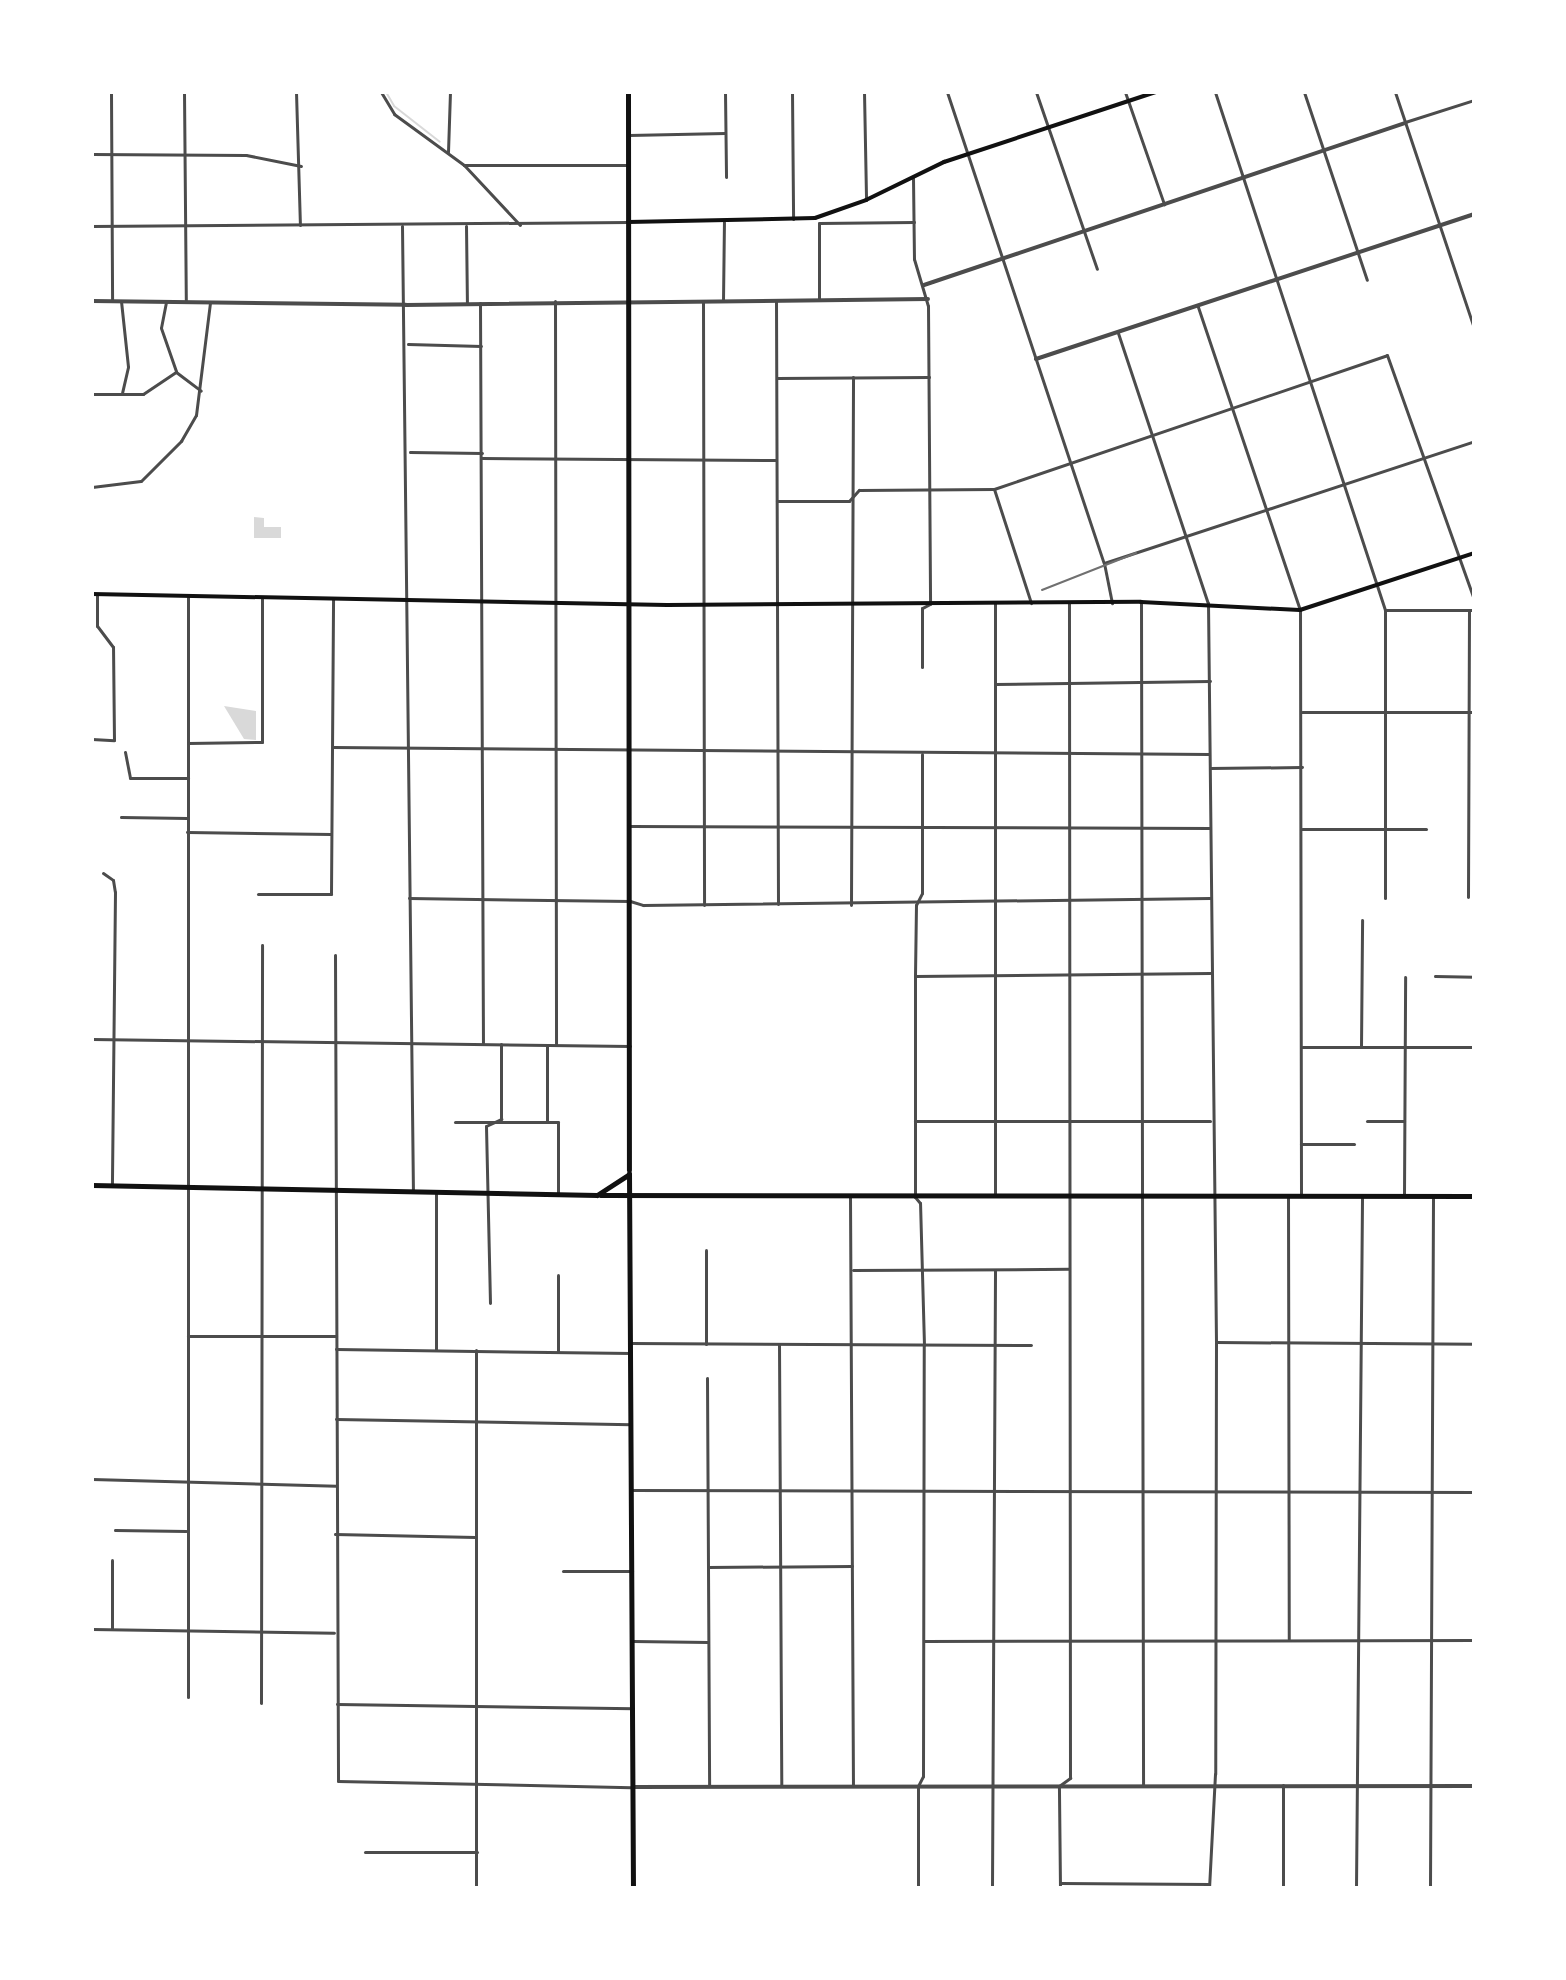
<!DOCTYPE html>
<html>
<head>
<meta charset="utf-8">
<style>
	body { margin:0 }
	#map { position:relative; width:1566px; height:1980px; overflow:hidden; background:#fff; font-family:"PT Sans",sans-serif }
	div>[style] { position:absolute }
	.water>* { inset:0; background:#d9d9d9 }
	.stream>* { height:2px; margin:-1px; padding:0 1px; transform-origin:1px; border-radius:1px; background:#d9d9d9 }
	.minor>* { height:3px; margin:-1.5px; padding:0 1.5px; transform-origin:1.5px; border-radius:1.5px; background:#4c4c4c }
	.tertiary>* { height:4px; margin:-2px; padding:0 2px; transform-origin:2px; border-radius:2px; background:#4c4c4c }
	.secondary>* { height:4px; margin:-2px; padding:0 2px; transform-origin:2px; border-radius:2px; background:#111 }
	.primary>* { height:5px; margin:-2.5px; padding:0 2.5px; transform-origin:2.5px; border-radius:2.5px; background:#111 }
	.tram>* { height:2px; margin:-1px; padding:0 1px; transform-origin:1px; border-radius:1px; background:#707070 }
	span { translate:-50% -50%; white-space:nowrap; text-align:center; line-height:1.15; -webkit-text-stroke:6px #fff; paint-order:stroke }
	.frame { position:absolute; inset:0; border:94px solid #fff; pointer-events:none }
</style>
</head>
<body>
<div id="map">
	<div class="water">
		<i style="clip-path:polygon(254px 517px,264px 518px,264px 527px,281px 527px,281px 538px,254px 538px)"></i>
		<i style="clip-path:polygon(224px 706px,256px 711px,256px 740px,244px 739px)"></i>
	</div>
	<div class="stream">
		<i style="left:386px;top:92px;width:16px;rotate:60deg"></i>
		<i style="left:394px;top:106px;width:58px;rotate:38deg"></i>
	</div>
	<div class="minor">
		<i style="left:111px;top:92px;width:209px;rotate:89.7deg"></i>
		<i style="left:184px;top:92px;width:210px;rotate:89.5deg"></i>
		<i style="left:296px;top:92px;width:133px;rotate:88.3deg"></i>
		<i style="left:381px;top:92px;width:26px;rotate:59deg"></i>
		<i style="left:394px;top:114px;width:87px;rotate:36.1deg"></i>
		<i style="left:464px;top:165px;width:82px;rotate:47deg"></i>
		<i style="left:725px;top:92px;width:85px;rotate:89.3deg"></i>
		<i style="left:792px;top:92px;width:127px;rotate:89.5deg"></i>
		<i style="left:864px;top:92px;width:108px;rotate:88.9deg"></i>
		<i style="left:947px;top:92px;width:496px;rotate:71.6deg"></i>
		<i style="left:1104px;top:563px;width:41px;rotate:78.7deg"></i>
		<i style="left:1036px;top:92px;width:187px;rotate:71deg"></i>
		<i style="left:1125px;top:92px;width:119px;rotate:70.8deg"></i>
		<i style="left:1215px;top:92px;width:545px;rotate:71.83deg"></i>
		<i style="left:1385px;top:610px;width:288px;rotate:90deg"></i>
		<i style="left:1304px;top:92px;width:198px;rotate:71.5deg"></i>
		<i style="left:1395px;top:92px;width:249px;rotate:71.5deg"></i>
		<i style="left:1405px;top:122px;width:72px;rotate:-17.7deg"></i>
		<i style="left:629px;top:135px;width:96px;rotate:-1.2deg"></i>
		<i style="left:448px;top:152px;width:60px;rotate:-88.1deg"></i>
		<i style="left:92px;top:154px;width:154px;rotate:0.4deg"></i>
		<i style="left:246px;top:155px;width:56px;rotate:11.3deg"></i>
		<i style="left:464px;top:165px;width:164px"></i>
		<i style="left:913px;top:178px;width:81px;rotate:89.3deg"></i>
		<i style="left:914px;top:259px;width:49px;rotate:73.4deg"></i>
		<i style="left:928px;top:306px;width:298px;rotate:89.6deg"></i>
		<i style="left:930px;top:604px;width:9px;rotate:153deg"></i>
		<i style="left:922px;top:608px;width:59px;rotate:90deg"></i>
		<i style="left:819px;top:223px;width:95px;rotate:-0.6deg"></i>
		<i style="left:819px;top:223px;width:76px;rotate:90deg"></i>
		<i style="left:92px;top:226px;width:536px;rotate:-0.43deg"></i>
		<i style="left:402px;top:226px;width:966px;rotate:89.35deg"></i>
		<i style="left:466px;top:226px;width:77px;rotate:89.3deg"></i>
		<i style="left:776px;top:300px;width:604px;rotate:89.81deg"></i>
		<i style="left:121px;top:301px;width:66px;rotate:83.9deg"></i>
		<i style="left:128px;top:367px;width:26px;rotate:103deg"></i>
		<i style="left:555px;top:301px;width:743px;rotate:89.92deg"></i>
		<i style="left:723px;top:301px;width:79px;rotate:-89.3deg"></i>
		<i style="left:166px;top:302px;width:26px;rotate:101deg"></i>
		<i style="left:161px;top:328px;width:46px;rotate:70.8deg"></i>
		<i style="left:703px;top:302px;width:603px;rotate:89.9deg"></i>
		<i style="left:480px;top:303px;width:741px;rotate:89.77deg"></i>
		<i style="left:1198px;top:307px;width:320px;rotate:71.4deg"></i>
		<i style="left:1300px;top:610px;width:584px;rotate:89.9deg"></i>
		<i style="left:1118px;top:333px;width:285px;rotate:71.6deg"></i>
		<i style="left:1208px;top:603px;width:739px;rotate:89.38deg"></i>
		<i style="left:1216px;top:1342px;width:432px;rotate:90.1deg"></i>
		<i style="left:1215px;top:1774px;width:114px;rotate:93deg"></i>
		<i style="left:408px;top:344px;width:73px;rotate:1.6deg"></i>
		<i style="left:777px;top:378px;width:152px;rotate:-0.4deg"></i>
		<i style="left:92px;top:394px;width:51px"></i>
		<i style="left:143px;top:394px;width:40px;rotate:-34deg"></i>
		<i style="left:176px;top:372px;width:31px;rotate:37deg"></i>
		<i style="left:410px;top:452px;width:72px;rotate:0.8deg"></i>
		<i style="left:482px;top:458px;width:294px;rotate:0.4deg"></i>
		<i style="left:92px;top:487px;width:49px;rotate:-7deg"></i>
		<i style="left:141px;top:481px;width:57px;rotate:-45deg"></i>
		<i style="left:181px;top:441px;width:30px;rotate:-60deg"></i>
		<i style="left:196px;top:415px;width:113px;rotate:-82.9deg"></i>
		<i style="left:994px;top:489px;width:120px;rotate:72deg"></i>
		<i style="left:777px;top:501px;width:72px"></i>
		<i style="left:849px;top:501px;width:15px;rotate:-48deg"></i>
		<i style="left:859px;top:490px;width:135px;rotate:-0.4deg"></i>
		<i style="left:994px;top:489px;width:415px;rotate:-18.8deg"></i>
		<i style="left:1387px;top:355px;width:260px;rotate:70.4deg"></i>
		<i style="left:1104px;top:563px;width:390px;rotate:-18.2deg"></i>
		<i style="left:188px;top:596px;width:1101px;rotate:90deg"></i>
		<i style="left:1141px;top:602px;width:1184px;rotate:89.9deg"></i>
		<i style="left:1386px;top:610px;width:88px"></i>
		<i style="left:995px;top:684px;width:215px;rotate:-0.8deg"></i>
		<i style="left:1302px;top:712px;width:172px"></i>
		<i style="left:92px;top:739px;width:22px;rotate:3deg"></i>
		<i style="left:114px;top:740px;width:93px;rotate:-90.6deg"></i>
		<i style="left:113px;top:647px;width:26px;rotate:-127deg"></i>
		<i style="left:97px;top:626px;width:32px;rotate:-90deg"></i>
		<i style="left:188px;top:743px;width:74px;rotate:-0.8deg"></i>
		<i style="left:262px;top:742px;width:145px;rotate:-90deg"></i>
		<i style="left:333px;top:747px;width:876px;rotate:0.46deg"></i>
		<i style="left:125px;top:752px;width:26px;rotate:79deg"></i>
		<i style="left:130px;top:778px;width:58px"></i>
		<i style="left:1210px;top:768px;width:92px;rotate:-0.6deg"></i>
		<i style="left:121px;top:817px;width:66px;rotate:0.9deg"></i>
		<i style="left:631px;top:826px;width:579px;rotate:0.2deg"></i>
		<i style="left:1302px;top:829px;width:124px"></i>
		<i style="left:187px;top:832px;width:144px;rotate:0.8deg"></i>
		<i style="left:103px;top:873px;width:12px;rotate:35deg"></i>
		<i style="left:113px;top:880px;width:12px;rotate:81deg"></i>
		<i style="left:115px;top:892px;width:292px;rotate:90.6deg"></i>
		<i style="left:258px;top:894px;width:73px"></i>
		<i style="left:331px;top:894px;width:295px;rotate:-89.6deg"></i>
		<i style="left:1468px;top:897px;width:287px;rotate:-89.8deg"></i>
		<i style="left:409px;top:898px;width:221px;rotate:0.8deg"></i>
		<i style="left:630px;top:901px;width:14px;rotate:17deg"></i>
		<i style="left:643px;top:905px;width:567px;rotate:-0.71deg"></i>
		<i style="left:851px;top:905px;width:528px;rotate:-89.78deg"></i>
		<i style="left:335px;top:955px;width:826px;rotate:89.79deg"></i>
		<i style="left:338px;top:1781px;width:293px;rotate:1.2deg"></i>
		<i style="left:915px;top:976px;width:295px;rotate:-0.6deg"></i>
		<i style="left:1435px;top:976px;width:39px;rotate:1deg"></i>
		<i style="left:92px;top:1039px;width:538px;rotate:0.75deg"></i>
		<i style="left:547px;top:1046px;width:76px;rotate:90deg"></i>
		<i style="left:1302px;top:1047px;width:172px"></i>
		<i style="left:1361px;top:1047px;width:127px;rotate:-89.5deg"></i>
		<i style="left:915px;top:1121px;width:295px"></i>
		<i style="left:1367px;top:1121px;width:37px"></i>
		<i style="left:455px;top:1122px;width:103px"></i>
		<i style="left:558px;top:1122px;width:73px;rotate:90deg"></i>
		<i style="left:1301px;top:1144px;width:53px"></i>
		<i style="left:436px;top:1193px;width:156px;rotate:90deg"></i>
		<i style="left:995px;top:1196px;width:593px;rotate:-90deg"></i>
		<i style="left:1288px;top:1196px;width:443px;rotate:89.9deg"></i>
		<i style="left:1404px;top:1196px;width:219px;rotate:-89.7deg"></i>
		<i style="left:850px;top:1197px;width:588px;rotate:89.71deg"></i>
		<i style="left:706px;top:1250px;width:94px;rotate:90deg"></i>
		<i style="left:853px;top:1270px;width:216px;rotate:-0.3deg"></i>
		<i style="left:490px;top:1303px;width:177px;rotate:-91.3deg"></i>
		<i style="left:486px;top:1126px;width:17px;rotate:-25deg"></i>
		<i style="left:501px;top:1119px;width:75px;rotate:-90deg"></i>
		<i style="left:188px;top:1336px;width:148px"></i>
		<i style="left:1216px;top:1342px;width:258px;rotate:0.4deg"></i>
		<i style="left:631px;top:1343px;width:400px;rotate:0.3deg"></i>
		<i style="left:779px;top:1344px;width:441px;rotate:89.7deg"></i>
		<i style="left:336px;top:1349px;width:295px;rotate:0.8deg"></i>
		<i style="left:476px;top:1350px;width:538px;rotate:90deg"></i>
		<i style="left:558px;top:1351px;width:76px;rotate:-90deg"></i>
		<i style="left:707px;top:1378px;width:407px;rotate:89.7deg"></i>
		<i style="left:336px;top:1419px;width:295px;rotate:1deg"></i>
		<i style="left:92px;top:1479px;width:244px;rotate:1.6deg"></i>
		<i style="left:631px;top:1490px;width:843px;rotate:0.14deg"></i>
		<i style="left:115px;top:1530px;width:71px;rotate:0.8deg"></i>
		<i style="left:335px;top:1534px;width:140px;rotate:1.2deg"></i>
		<i style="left:112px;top:1560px;width:69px;rotate:90deg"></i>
		<i style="left:708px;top:1567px;width:144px;rotate:-0.4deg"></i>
		<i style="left:563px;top:1571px;width:69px"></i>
		<i style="left:92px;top:1629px;width:242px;rotate:0.9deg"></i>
		<i style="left:633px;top:1641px;width:75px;rotate:0.8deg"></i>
		<i style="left:924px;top:1641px;width:550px;rotate:-0.1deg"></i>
		<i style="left:261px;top:1703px;width:758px;rotate:-89.92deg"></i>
		<i style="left:337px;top:1704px;width:296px;rotate:0.8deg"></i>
		<i style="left:365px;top:1852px;width:112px"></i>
		<i style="left:1060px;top:1883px;width:149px;rotate:0.4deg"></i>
		<i style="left:918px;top:1888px;width:102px;rotate:-90deg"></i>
		<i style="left:918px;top:1786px;width:11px;rotate:-63deg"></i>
		<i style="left:923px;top:1776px;width:431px;rotate:-89.9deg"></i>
		<i style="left:924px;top:1345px;width:142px;rotate:-91.6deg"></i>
		<i style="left:920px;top:1203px;width:8px;rotate:-130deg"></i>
		<i style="left:915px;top:1197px;width:221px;rotate:-90deg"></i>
		<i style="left:915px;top:976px;width:71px;rotate:-89.2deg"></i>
		<i style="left:916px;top:905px;width:13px;rotate:-63deg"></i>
		<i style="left:922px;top:893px;width:139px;rotate:-90deg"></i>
		<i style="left:992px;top:1888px;width:618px;rotate:-89.72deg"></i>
		<i style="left:1060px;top:1888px;width:102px;rotate:-90.6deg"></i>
		<i style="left:1059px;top:1786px;width:14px;rotate:-36deg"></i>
		<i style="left:1070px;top:1778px;width:1175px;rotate:-90.05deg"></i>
		<i style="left:1283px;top:1888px;width:103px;rotate:-90deg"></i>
		<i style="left:1356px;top:1888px;width:692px;rotate:-89.5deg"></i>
		<i style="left:1430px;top:1888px;width:692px;rotate:-89.75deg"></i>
	</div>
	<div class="tertiary">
		<i style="left:924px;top:285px;width:508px;rotate:-18.61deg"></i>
		<i style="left:92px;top:301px;width:314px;rotate:0.7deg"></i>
		<i style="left:406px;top:305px;width:522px;rotate:-0.66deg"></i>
		<i style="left:1036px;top:359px;width:461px;rotate:-18.3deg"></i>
		<i style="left:634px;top:1787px;width:840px;rotate:-0.07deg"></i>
	</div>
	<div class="secondary">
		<i style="left:628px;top:222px;width:187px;rotate:-1.2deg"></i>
		<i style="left:815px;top:218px;width:54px;rotate:-19.4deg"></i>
		<i style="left:866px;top:200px;width:87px;rotate:-26deg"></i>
		<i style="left:944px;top:162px;width:223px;rotate:-18.3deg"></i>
		<i style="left:92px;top:594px;width:575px;rotate:1.1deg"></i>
		<i style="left:667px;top:605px;width:474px;rotate:-0.4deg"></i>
		<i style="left:1141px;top:602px;width:159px;rotate:2.9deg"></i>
		<i style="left:1300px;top:610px;width:183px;rotate:-18.1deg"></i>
	</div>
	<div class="primary">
		<i style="left:628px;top:92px;width:1078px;rotate:89.95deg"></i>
		<i style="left:629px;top:1173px;width:715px;rotate:89.68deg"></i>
		<i style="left:92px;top:1185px;width:505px;rotate:1.13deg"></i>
		<i style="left:597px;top:1195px;width:38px;rotate:-33deg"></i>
		<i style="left:600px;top:1195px;width:874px;rotate:0.07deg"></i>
	</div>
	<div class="tram">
		<i style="left:1042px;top:590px;width:101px;rotate:-21.5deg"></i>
	</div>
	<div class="frame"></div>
</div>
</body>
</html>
